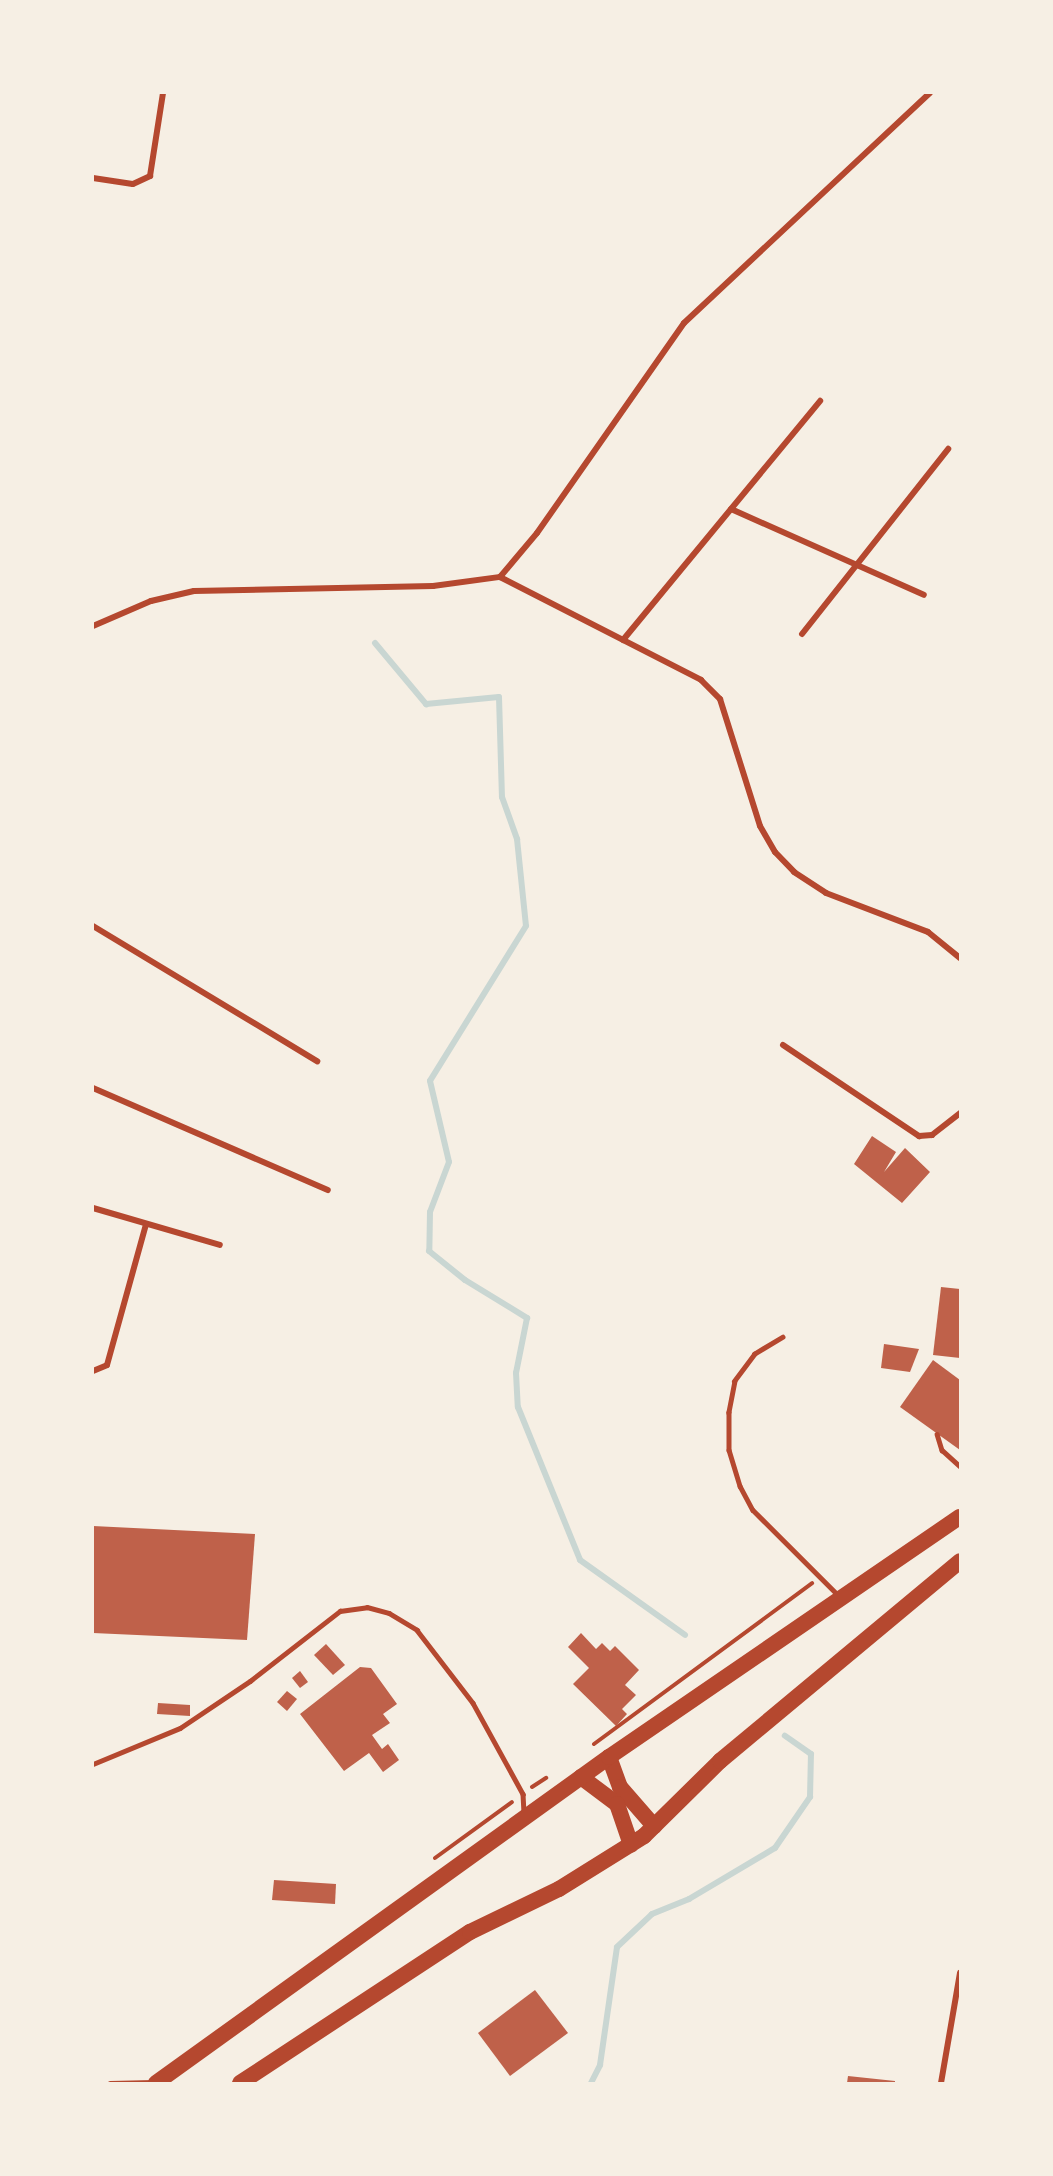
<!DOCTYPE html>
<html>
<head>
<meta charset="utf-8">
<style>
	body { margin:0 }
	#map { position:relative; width:1053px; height:2176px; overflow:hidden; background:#f6efe4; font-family:"PT Sans",sans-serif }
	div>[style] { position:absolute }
	.stream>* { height:6px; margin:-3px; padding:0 3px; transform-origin:3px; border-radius:3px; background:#c9d6d2 }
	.building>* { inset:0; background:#bf614a }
	.path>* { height:4px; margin:-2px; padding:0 2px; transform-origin:2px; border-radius:2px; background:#b5482f }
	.service>* { height:4.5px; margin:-2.25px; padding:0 2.25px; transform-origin:2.25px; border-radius:2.25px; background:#b5482f }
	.minor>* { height:6px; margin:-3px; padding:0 3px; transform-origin:3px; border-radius:3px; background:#b5482f }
	.motorway>* { height:16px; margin:-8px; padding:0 8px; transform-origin:8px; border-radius:8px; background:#b5482f }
	span { translate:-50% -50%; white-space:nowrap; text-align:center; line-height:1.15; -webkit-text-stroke:6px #f6efe4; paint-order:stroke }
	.frame { position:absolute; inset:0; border:94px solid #f6efe4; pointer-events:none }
</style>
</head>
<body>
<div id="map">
	<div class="stream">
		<i style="left:375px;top:643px;width:80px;rotate:50.1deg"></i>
		<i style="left:426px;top:704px;width:73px;rotate:-5.5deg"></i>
		<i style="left:499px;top:697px;width:100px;rotate:88.3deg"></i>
		<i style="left:502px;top:797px;width:45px;rotate:70.3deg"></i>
		<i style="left:517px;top:839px;width:87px;rotate:84.1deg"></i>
		<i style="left:526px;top:926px;width:182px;rotate:121.8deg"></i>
		<i style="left:430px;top:1081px;width:83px;rotate:76.8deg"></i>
		<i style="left:449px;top:1162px;width:53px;rotate:110.8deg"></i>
		<i style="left:430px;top:1212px;width:39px;rotate:91deg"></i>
		<i style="left:429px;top:1251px;width:46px;rotate:38.9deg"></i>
		<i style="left:465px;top:1280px;width:73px;rotate:31.5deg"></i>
		<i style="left:527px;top:1318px;width:56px;rotate:101.3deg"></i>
		<i style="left:516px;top:1373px;width:34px;rotate:87deg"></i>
		<i style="left:518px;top:1407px;width:165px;rotate:67.9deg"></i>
		<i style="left:580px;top:1560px;width:129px;rotate:35.5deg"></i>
		<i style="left:591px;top:2083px;width:20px;rotate:-63deg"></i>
		<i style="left:600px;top:2065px;width:119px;rotate:-81.8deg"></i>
		<i style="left:617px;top:1947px;width:48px;rotate:-43.3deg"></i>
		<i style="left:652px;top:1914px;width:40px;rotate:-22deg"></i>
		<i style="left:689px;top:1899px;width:100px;rotate:-30.7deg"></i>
		<i style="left:775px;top:1848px;width:62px;rotate:-55.5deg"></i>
		<i style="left:810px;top:1797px;width:43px;rotate:-88.7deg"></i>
		<i style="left:811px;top:1754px;width:32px;rotate:-145deg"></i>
	</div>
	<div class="building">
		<i style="clip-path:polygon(872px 1136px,896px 1152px,884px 1172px,905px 1148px,930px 1172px,902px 1203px,854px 1164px)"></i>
		<i style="clip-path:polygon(941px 1287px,960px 1289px,960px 1358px,933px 1355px)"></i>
		<i style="clip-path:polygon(884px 1344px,919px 1349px,910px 1372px,881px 1368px)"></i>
		<i style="clip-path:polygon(933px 1360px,960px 1380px,960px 1450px,900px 1407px)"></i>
		<i style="clip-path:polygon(93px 1526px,255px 1534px,247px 1640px,93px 1633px)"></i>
		<i style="clip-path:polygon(581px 1633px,596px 1649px,602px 1643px,610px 1651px,615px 1646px,639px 1670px,625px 1685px,636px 1695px,622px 1709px,627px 1714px,616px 1726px,573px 1684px,589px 1668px,568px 1647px)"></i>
		<i style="clip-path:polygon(326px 1644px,345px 1665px,333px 1675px,314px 1655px)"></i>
		<i style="clip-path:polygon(360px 1667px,371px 1668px,397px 1704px,383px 1714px,390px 1723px,372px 1735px,382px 1749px,388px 1744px,399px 1760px,383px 1772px,369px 1753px,344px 1771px,300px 1714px)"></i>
		<i style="clip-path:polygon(300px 1671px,308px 1682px,300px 1688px,292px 1678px)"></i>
		<i style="clip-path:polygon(287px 1691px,297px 1699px,287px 1711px,277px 1702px)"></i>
		<i style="clip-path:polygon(158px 1703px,190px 1705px,190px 1716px,157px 1714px)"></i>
		<i style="clip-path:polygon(274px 1880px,336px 1884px,335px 1904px,272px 1900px)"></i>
		<i style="clip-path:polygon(535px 1990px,568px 2033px,510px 2076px,478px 2033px)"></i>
		<i style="clip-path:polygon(848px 2076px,895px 2081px,895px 2083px,847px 2083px)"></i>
	</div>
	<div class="path">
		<i style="left:594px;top:1744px;width:271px;rotate:-36.4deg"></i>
		<i style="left:532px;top:1787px;width:17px;rotate:-33deg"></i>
		<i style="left:435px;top:1858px;width:95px;rotate:-36deg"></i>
	</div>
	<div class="service">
		<i style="left:783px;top:1337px;width:33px;rotate:149deg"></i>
		<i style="left:755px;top:1354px;width:34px;rotate:127deg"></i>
		<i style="left:735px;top:1381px;width:32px;rotate:101deg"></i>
		<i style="left:729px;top:1412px;width:38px;rotate:90deg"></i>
		<i style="left:729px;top:1450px;width:38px;rotate:73deg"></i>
		<i style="left:740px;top:1486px;width:27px;rotate:62deg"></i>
		<i style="left:753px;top:1510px;width:122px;rotate:45deg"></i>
		<i style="left:937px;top:1434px;width:17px;rotate:73deg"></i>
		<i style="left:942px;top:1450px;width:24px;rotate:42deg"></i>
		<i style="left:93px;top:1764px;width:94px;rotate:-22.5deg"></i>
		<i style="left:180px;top:1728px;width:84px;rotate:-33.9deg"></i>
		<i style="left:250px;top:1681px;width:114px;rotate:-37.9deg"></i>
		<i style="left:340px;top:1611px;width:27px;rotate:-8deg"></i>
		<i style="left:367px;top:1607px;width:23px;rotate:15deg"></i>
		<i style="left:389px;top:1613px;width:33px;rotate:31deg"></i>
		<i style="left:417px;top:1630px;width:92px;rotate:52.5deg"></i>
		<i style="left:473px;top:1703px;width:104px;rotate:61.2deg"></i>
		<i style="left:523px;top:1794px;width:18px;rotate:87deg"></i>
		<i style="left:110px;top:2083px;width:43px;rotate:-1.3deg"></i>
	</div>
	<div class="minor">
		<i style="left:93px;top:178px;width:40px;rotate:8.5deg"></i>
		<i style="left:133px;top:184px;width:19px;rotate:-25deg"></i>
		<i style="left:150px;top:176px;width:84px;rotate:-81.1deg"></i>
		<i style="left:731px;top:509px;width:211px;rotate:24deg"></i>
		<i style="left:500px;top:577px;width:57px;rotate:-49.9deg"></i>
		<i style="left:537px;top:533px;width:256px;rotate:-55deg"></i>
		<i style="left:684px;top:323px;width:337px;rotate:-43.1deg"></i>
		<i style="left:93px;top:626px;width:63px;rotate:-23.3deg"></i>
		<i style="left:151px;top:601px;width:44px;rotate:-13.1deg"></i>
		<i style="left:194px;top:591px;width:239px;rotate:-1.2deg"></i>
		<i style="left:433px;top:586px;width:68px;rotate:-7.7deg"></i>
		<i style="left:500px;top:577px;width:226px;rotate:27.1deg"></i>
		<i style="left:701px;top:680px;width:27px;rotate:45deg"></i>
		<i style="left:720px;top:699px;width:133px;rotate:72.5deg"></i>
		<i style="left:760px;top:826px;width:30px;rotate:60deg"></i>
		<i style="left:775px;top:852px;width:28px;rotate:46deg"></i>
		<i style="left:794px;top:872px;width:38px;rotate:33deg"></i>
		<i style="left:826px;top:893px;width:109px;rotate:20.9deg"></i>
		<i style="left:928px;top:932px;width:41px;rotate:39.1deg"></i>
		<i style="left:802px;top:634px;width:236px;rotate:-51.7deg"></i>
		<i style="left:623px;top:640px;width:310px;rotate:-50.5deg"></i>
		<i style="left:93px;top:926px;width:262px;rotate:31.1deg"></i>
		<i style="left:783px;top:1045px;width:164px;rotate:33.8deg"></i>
		<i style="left:919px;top:1136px;width:13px;rotate:-4deg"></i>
		<i style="left:932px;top:1135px;width:36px;rotate:-38deg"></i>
		<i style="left:93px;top:1088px;width:256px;rotate:23.5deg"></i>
		<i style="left:93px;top:1208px;width:132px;rotate:16.2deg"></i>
		<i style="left:93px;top:1371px;width:15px;rotate:-23deg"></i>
		<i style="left:107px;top:1365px;width:146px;rotate:-74.5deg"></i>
		<i style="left:941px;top:2083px;width:112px;rotate:-80.2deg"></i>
	</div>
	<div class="motorway">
		<i style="left:609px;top:1757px;width:32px;rotate:70deg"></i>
		<i style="left:620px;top:1787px;width:52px;rotate:48.9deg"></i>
		<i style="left:581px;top:1777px;width:45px;rotate:36.9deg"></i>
		<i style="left:617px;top:1804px;width:43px;rotate:71.1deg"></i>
		<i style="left:156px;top:2083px;width:558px;rotate:-35.74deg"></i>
		<i style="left:609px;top:1757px;width:425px;rotate:-34.4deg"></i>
		<i style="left:240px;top:2083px;width:275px;rotate:-33.3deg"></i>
		<i style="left:470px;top:1932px;width:99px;rotate:-25.8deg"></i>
		<i style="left:559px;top:1889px;width:100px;rotate:-31.9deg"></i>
		<i style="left:644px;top:1836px;width:107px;rotate:-44.6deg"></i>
		<i style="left:720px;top:1761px;width:312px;rotate:-39.8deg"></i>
	</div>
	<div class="frame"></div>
</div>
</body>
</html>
